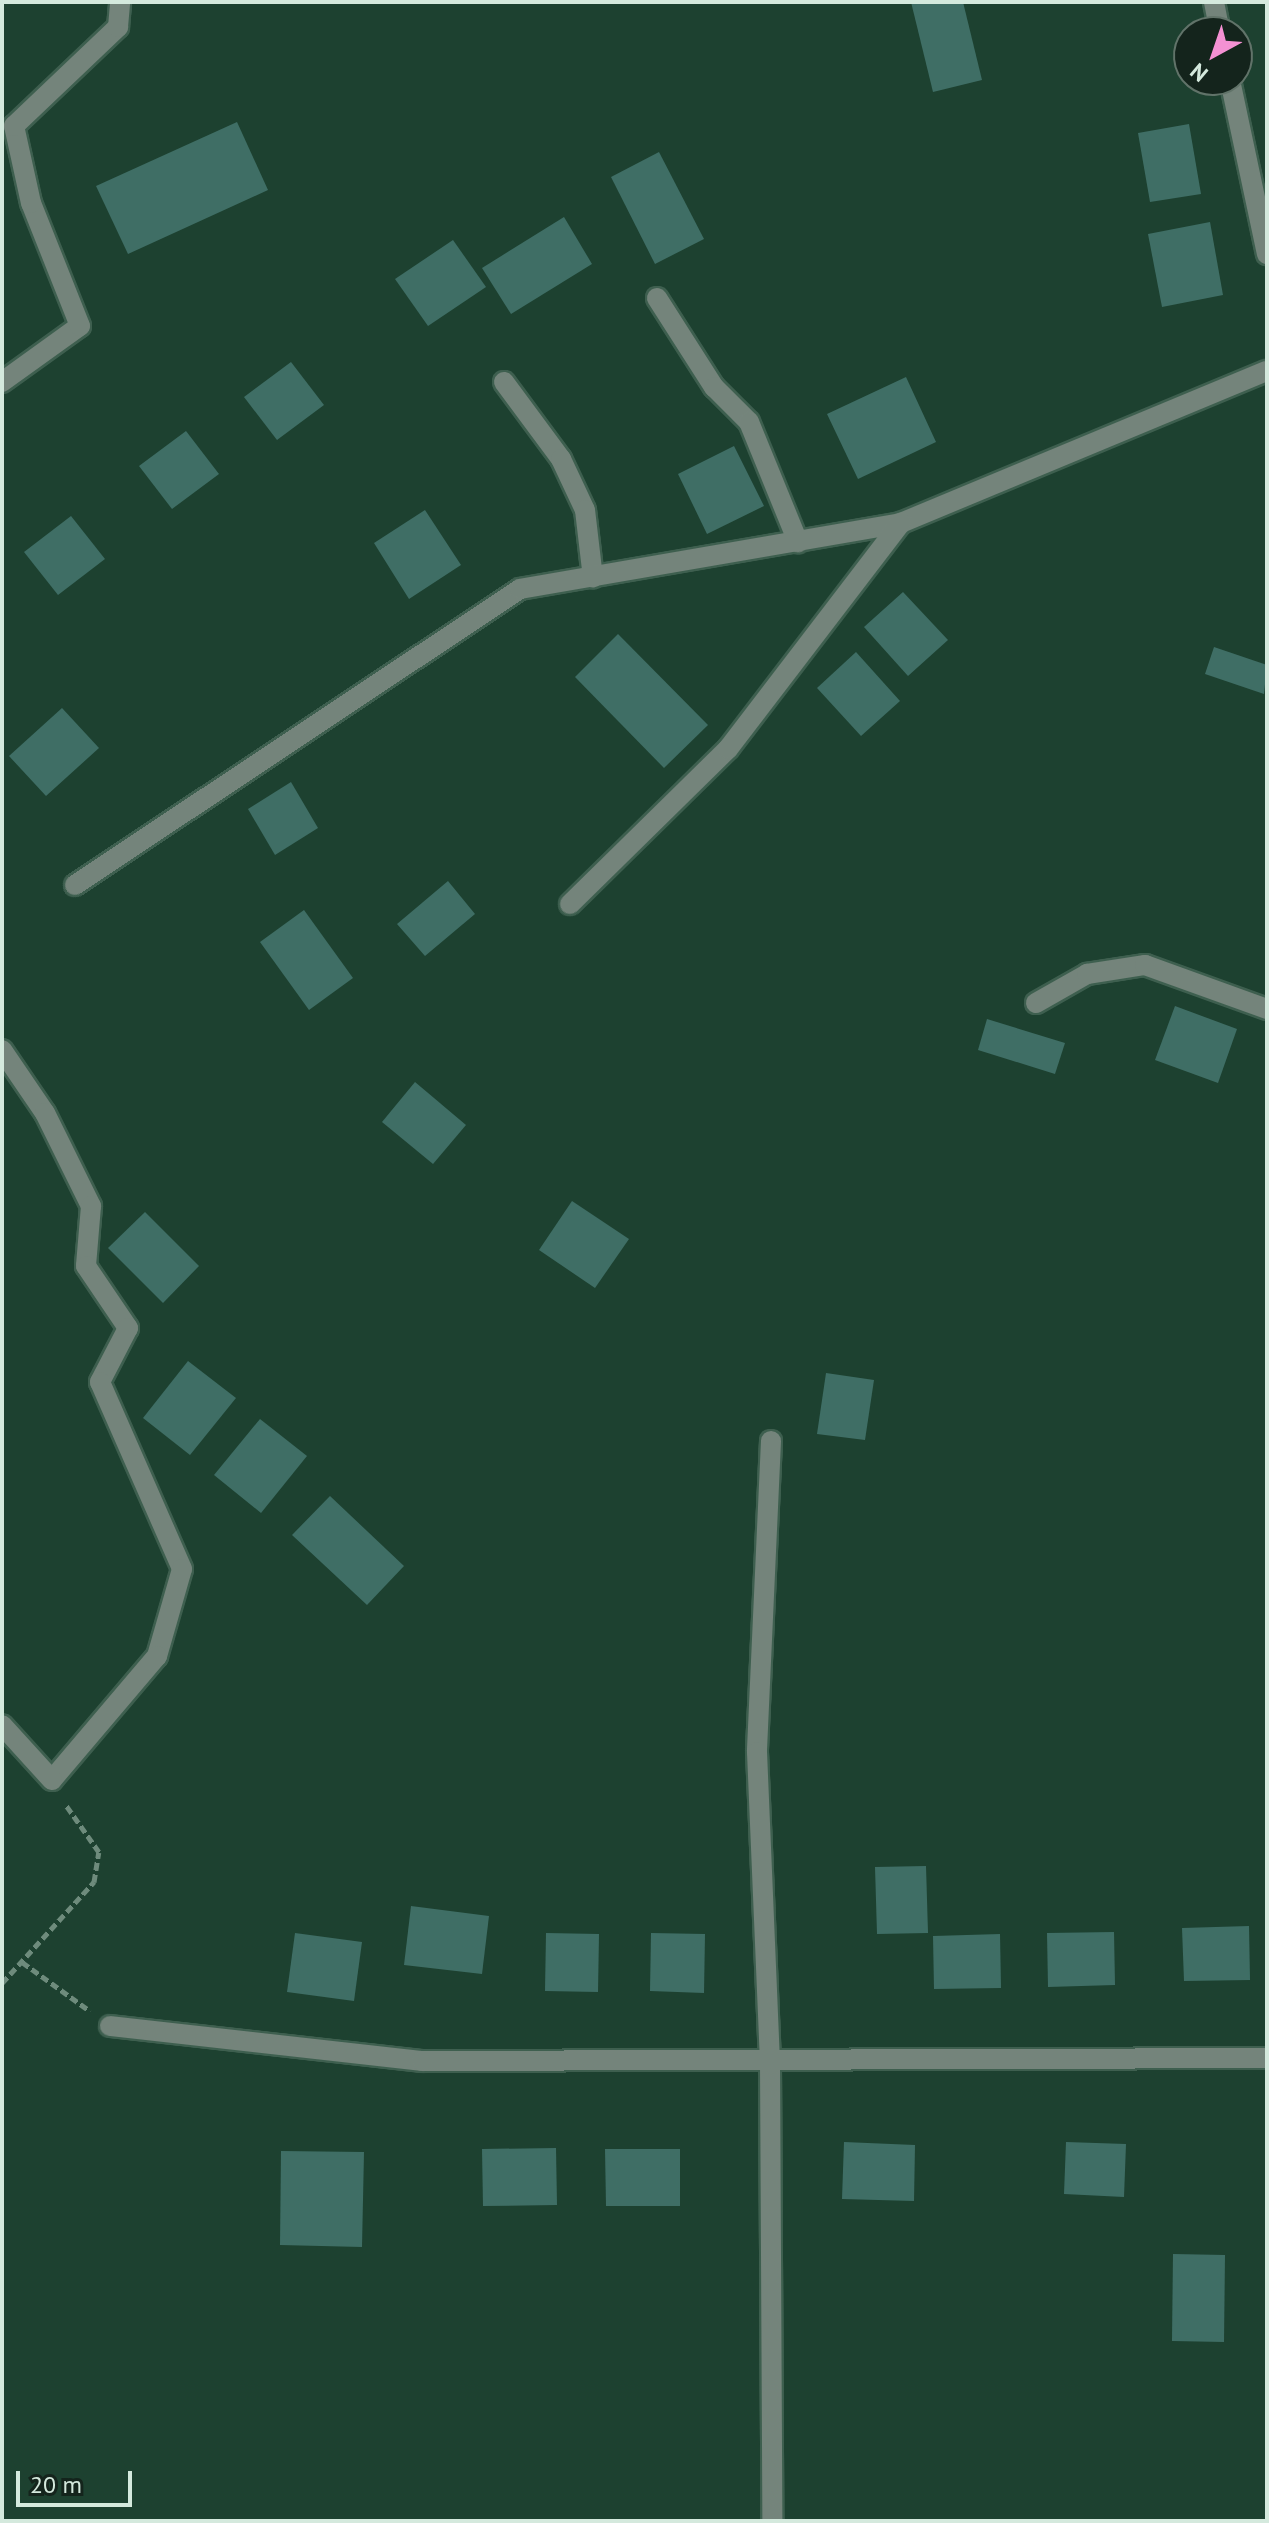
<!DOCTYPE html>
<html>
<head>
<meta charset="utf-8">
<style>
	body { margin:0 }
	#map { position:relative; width:1269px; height:2523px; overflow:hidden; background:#1d4130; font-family:"PT Sans",sans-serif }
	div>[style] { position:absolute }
	.building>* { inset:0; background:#3f6e65 }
	.path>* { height:5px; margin-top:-2.5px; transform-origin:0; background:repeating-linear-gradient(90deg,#6e8b7c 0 8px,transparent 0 12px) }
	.roads { filter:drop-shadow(2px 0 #3e5f4f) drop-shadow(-2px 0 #3e5f4f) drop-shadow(0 2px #3e5f4f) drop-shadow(0 -2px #3e5f4f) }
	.minor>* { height:20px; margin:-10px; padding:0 10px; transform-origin:10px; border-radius:10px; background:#74847b }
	span { translate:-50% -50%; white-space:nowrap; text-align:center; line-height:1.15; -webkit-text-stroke:6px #14241c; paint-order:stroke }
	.frame { position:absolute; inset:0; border:4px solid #d4e9dd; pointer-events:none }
	.north { position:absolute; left:1173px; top:16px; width:80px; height:80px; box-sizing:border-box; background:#14241c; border:2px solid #617369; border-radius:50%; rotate:220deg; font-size:22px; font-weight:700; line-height:32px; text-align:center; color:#d4e9dd }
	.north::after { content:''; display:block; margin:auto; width:28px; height:36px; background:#f491d3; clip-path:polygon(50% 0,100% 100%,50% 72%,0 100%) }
	.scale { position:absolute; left:16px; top:2471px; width:116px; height:36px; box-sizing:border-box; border:4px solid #d4e9dd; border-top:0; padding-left:10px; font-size:24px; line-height:28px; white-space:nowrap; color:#d4e9dd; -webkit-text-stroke:6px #14241c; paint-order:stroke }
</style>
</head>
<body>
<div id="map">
	<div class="building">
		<i style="clip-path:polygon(911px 2px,963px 2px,982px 80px,933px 92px)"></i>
		<i style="clip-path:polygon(237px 122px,268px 190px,128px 254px,96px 186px)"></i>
		<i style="clip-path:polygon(1189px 124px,1201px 194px,1150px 202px,1138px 133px)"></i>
		<i style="clip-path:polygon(659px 152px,704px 239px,655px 264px,611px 177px)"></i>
		<i style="clip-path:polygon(564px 217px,592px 264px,511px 314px,482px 268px)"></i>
		<i style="clip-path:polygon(1210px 222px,1223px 295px,1162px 307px,1148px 234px)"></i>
		<i style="clip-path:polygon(453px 240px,486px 287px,428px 326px,395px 279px)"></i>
		<i style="clip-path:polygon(291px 362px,324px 405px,277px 440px,244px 397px)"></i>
		<i style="clip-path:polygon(906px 377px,936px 442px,858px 479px,827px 414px)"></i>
		<i style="clip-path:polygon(186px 431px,219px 474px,172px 509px,139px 466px)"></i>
		<i style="clip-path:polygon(734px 446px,764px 506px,707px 534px,678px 474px)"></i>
		<i style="clip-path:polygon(425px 510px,461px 565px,409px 599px,374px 543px)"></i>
		<i style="clip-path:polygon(71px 516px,105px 559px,58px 595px,24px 552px)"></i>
		<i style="clip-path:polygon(903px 592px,948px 640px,908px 676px,864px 627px)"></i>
		<i style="clip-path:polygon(618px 634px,708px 725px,664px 768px,575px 677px)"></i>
		<i style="clip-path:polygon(1214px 647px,1267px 665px,1264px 694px,1205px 674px)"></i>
		<i style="clip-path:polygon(856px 652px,900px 701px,861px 736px,817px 688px)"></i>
		<i style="clip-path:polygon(62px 708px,99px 748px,46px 796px,9px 756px)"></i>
		<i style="clip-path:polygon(291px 782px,318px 828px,275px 855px,248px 809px)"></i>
		<i style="clip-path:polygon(448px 881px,475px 914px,425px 956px,397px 924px)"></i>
		<i style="clip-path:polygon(304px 910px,353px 978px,309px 1010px,260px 942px)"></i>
		<i style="clip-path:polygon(1175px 1006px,1237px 1029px,1218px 1083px,1155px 1060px)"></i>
		<i style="clip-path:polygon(987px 1019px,1065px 1043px,1055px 1074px,978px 1050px)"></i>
		<i style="clip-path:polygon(415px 1082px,466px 1125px,433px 1164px,382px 1122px)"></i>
		<i style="clip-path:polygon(572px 1201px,629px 1239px,595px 1288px,539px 1250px)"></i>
		<i style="clip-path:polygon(145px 1212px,199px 1266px,163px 1303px,108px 1248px)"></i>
		<i style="clip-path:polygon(188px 1361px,236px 1398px,190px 1455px,143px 1418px)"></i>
		<i style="clip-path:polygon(826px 1373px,874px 1380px,865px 1440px,817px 1434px)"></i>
		<i style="clip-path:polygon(260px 1419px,307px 1456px,261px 1513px,214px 1475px)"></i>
		<i style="clip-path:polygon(330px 1496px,404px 1566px,367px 1605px,292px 1535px)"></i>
		<i style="clip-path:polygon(926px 1866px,928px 1933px,877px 1934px,875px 1867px)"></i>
		<i style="clip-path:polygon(411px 1906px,489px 1916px,482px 1974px,404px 1965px)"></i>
		<i style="clip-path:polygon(1249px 1926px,1250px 1980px,1184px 1981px,1182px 1928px)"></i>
		<i style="clip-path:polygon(1114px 1932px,1115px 1985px,1048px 1987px,1047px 1933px)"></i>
		<i style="clip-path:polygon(295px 1933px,362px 1942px,354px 2001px,287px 1992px)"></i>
		<i style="clip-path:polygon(546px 1933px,599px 1934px,598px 1992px,545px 1991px)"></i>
		<i style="clip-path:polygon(651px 1933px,705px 1934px,704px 1993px,650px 1991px)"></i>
		<i style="clip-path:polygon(1000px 1934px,1001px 1988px,934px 1989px,933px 1936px)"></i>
		<i style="clip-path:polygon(844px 2142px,915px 2145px,914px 2201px,842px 2199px)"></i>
		<i style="clip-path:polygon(1066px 2142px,1126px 2144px,1124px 2197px,1064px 2194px)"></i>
		<i style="clip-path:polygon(556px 2148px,557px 2205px,483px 2206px,482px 2149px)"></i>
		<i style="clip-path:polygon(605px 2149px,680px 2149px,680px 2206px,606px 2206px)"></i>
		<i style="clip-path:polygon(281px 2151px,364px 2152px,362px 2247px,280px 2245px)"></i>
		<i style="clip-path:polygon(1173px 2254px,1225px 2255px,1224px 2342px,1172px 2341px)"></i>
	</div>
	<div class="path">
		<i style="left:22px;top:1962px;width:84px;rotate:35.8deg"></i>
		<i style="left:2px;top:1983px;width:137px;rotate:-47.7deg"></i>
		<i style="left:94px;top:1882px;width:30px;rotate:-81deg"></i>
		<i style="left:99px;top:1852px;width:57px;rotate:-125.1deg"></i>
	</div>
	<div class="roads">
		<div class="minor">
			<i style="left:1214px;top:2px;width:31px;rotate:79deg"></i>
			<i style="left:1230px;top:80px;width:178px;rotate:78deg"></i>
			<i style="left:657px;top:298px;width:106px;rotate:57.4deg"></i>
			<i style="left:714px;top:387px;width:49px;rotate:45deg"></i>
			<i style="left:749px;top:422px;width:130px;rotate:67.8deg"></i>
			<i style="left:2px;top:382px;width:96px;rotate:-35.7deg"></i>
			<i style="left:80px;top:326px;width:132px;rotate:-111.7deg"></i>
			<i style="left:31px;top:203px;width:79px;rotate:-102.4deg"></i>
			<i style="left:14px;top:126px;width:144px;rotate:-43.6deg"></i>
			<i style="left:118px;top:27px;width:25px;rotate:-85deg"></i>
			<i style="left:504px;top:382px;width:96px;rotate:53.5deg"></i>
			<i style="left:561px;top:459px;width:56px;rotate:64.8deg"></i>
			<i style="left:585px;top:510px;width:68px;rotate:83.3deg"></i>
			<i style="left:75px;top:885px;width:534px;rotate:-33.63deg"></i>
			<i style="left:520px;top:589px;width:387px;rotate:-9.8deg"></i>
			<i style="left:901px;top:523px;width:396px;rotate:-22.6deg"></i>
			<i style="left:570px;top:904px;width:221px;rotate:-44.5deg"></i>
			<i style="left:728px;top:749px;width:285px;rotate:-52.6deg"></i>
			<i style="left:1036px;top:1003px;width:59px;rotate:-29.6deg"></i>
			<i style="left:1087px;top:974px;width:59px;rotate:-8.8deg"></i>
			<i style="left:1145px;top:965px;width:130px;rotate:19.8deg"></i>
			<i style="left:2px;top:1050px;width:76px;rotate:55.7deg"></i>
			<i style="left:45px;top:1113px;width:104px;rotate:63.7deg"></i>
			<i style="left:91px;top:1206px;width:60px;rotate:94.8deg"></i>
			<i style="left:86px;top:1266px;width:75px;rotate:55.9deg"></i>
			<i style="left:128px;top:1328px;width:61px;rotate:117.4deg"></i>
			<i style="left:100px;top:1382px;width:204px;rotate:66.3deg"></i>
			<i style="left:182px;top:1569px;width:91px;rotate:106deg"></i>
			<i style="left:157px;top:1656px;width:162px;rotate:130.3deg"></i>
			<i style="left:52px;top:1780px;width:74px;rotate:-132.3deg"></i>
			<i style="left:771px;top:1441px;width:311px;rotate:92.6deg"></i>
			<i style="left:757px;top:1752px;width:312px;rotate:87.6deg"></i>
			<i style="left:770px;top:2064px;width:457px;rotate:89.7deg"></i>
			<i style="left:110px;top:2026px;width:314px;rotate:6.4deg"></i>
			<i style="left:422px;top:2061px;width:845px;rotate:-0.2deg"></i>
		</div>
	</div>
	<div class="frame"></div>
	<div class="north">N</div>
	<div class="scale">20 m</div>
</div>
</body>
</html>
